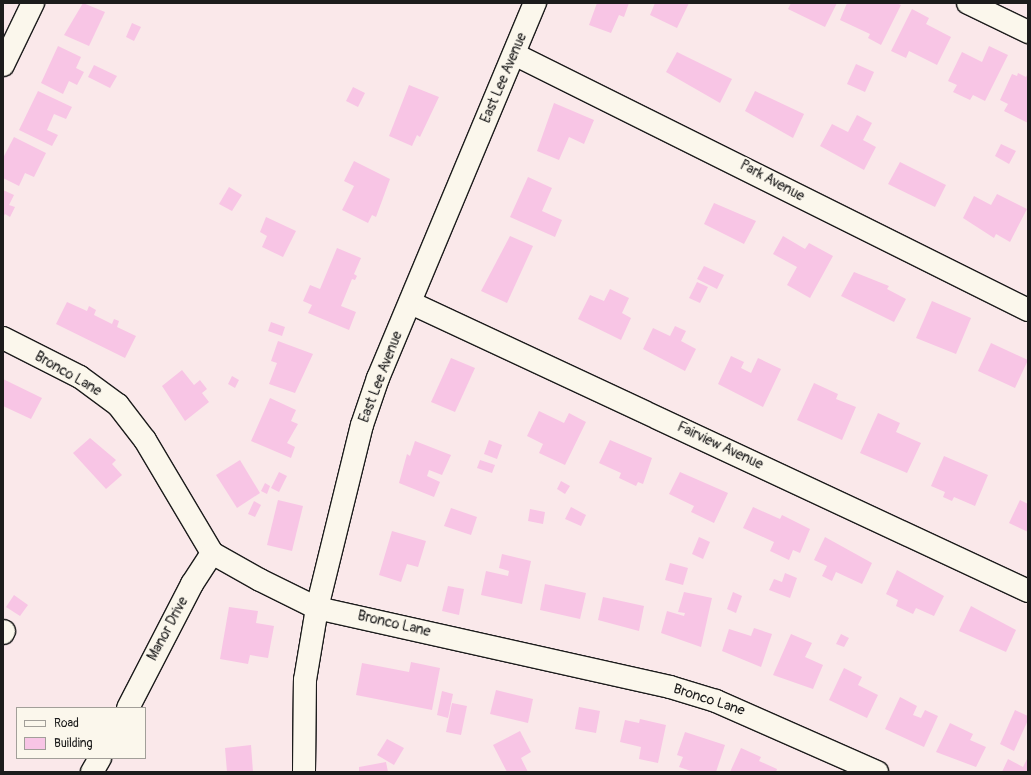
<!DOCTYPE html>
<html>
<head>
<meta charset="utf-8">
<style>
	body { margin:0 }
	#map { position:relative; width:1031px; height:775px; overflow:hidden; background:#fae8ea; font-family:Pangolin,sans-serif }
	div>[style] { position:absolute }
	.building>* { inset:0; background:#f8c5e5 }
	.roads { filter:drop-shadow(1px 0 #1c1c1c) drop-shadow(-1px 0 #1c1c1c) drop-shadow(0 1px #1c1c1c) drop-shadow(0 -1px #1c1c1c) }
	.minor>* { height:22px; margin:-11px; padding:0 11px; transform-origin:11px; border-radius:11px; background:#fbf7ec }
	span { translate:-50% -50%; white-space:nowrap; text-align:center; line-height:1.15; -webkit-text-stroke:4px #fbf7ec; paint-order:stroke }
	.street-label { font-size:14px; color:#1c1c1c }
	.frame { position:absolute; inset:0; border:4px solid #1c1c1c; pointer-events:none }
	.legend { position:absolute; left:16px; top:707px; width:130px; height:52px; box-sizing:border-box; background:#fbf7ec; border:1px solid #a29f99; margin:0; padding:5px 7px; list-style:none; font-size:12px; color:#1c1c1c }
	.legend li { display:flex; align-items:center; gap:8px; height:20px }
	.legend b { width:20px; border:1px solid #a29f99 }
</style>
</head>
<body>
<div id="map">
	<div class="building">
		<i style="clip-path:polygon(83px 3px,105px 12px,89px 46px,64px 35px)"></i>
		<i style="clip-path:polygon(597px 3px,629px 3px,624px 17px,619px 15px,611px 33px,589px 25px)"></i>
		<i style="clip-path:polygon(655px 3px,689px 3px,677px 28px,650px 15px)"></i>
		<i style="clip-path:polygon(791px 3px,837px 3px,825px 27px,788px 9px)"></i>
		<i style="clip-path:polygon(847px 3px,896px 3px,901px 5px,881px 45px,868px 38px,870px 34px,840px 20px)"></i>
		<i style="clip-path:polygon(912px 9px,929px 18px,926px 24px,951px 37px,937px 65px,909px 51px,906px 58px,891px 51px)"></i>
		<i style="clip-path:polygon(132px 23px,141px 27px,134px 41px,126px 37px)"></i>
		<i style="clip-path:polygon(58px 46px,81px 57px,76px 68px,84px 72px,77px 85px,69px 81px,63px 94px,41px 83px)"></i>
		<i style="clip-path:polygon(989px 46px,1008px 55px,985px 101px,973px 95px,970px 100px,953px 92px,957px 85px,948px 81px,962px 52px,982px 62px)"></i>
		<i style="clip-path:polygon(677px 52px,732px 79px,720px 103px,666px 72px)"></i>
		<i style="clip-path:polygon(856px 64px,874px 72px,865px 92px,847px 84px)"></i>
		<i style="clip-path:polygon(94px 65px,117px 76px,110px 88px,88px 77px)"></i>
		<i style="clip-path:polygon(1018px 73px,1026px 77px,1028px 73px,1028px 123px,1004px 111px,1008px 104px,1000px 100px,1012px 74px,1017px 76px)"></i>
		<i style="clip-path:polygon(409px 85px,439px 97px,420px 137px,417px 135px,412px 146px,389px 136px)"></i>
		<i style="clip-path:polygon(353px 87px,365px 93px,358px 107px,346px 101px)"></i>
		<i style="clip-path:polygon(38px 91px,72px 107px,66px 119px,54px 114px,47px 130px,58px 135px,52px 146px,19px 130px)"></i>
		<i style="clip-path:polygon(755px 91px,804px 114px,793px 138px,745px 111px)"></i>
		<i style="clip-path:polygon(554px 103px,594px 120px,584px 144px,569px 137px,559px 160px,537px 151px)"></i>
		<i style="clip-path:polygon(857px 115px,872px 123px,863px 140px,876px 147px,864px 170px,820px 146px,832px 124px,848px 132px)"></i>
		<i style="clip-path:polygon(14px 137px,46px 153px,34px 177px,25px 173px,19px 186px,3px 178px,3px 158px)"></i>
		<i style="clip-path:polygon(1001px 144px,1016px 151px,1009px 164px,995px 156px)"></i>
		<i style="clip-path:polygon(354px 161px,390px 179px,376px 217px,372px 215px,368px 223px,342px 210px,354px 186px,344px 181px)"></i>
		<i style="clip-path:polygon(900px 162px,946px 185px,935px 207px,888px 184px)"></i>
		<i style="clip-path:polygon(528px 177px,552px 188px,542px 211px,562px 220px,555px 237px,510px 217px)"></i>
		<i style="clip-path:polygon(229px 187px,242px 195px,232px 211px,219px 204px)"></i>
		<i style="clip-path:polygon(3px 190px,14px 195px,9px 205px,15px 207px,10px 217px,5px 214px,3px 217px)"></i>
		<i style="clip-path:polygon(997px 194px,1027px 209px,1010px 242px,996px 234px,994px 238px,963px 218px,974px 196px,991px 205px)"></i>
		<i style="clip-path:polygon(714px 203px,756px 221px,744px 244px,704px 224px)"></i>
		<i style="clip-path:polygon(266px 217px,296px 231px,283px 257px,262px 247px,267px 236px,260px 232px)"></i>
		<i style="clip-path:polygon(510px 236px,533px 246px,507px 303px,481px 291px)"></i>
		<i style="clip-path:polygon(783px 236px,805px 249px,809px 243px,833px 256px,810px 298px,787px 285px,797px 267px,773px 254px)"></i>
		<i style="clip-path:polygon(337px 248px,361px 258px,354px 274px,357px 276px,355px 280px,352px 279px,341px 306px,356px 312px,349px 330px,308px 313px,312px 305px,303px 301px,310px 285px,320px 289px)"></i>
		<i style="clip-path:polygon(704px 266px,724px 275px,717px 289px,697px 279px)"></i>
		<i style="clip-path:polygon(854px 272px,889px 286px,887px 289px,906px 299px,894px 322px,841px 296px)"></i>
		<i style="clip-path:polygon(697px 282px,708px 287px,700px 303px,689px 298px)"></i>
		<i style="clip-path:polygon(610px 289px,629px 298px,622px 313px,631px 318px,621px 340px,578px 319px,590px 295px,604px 301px)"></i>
		<i style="clip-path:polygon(932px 301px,971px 318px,956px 354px,916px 338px)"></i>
		<i style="clip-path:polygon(67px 302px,87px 311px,89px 306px,96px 310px,94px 315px,112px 324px,114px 319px,119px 321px,117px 327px,136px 336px,125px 358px,56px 324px)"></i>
		<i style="clip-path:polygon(271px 322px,285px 327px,282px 336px,268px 331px)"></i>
		<i style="clip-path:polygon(675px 326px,686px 331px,681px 341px,696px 349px,685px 371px,643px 349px,653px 328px,670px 336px)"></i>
		<i style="clip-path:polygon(278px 341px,313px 354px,295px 393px,269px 384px,277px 363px,271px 361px)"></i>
		<i style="clip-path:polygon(991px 343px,1028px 360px,1015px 388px,978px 371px)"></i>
		<i style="clip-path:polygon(731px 356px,744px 362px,741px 368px,751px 373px,758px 358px,781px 369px,763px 407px,718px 384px)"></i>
		<i style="clip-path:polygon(451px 358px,475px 368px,455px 412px,431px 402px)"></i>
		<i style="clip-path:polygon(182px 370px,194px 385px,200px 380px,207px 389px,202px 393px,209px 402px,185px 421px,162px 386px)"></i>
		<i style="clip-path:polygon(232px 376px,239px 380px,235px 388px,228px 384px)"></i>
		<i style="clip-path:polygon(3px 379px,42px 398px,31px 419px,3px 406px)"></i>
		<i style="clip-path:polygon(814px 383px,838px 394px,836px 399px,856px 407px,842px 440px,797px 420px)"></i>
		<i style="clip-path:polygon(270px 398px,296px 410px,291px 421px,298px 424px,287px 443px,295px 447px,291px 458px,251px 441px)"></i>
		<i style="clip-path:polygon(539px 411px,564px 423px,569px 413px,586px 422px,565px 465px,539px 453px,543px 444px,527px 436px)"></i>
		<i style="clip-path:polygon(878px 413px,900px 423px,896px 432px,921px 443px,907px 473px,860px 453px)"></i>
		<i style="clip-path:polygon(90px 438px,116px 460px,112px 464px,122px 475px,106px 489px,73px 453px)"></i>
		<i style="clip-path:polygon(489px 440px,502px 445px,497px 459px,484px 454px)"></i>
		<i style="clip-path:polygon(610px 440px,652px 458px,643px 484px,638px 482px,636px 486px,619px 478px,621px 473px,599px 463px)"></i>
		<i style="clip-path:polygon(415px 441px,451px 455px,442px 475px,429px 470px,427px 476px,440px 482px,434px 497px,399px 483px,407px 454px,410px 456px)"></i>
		<i style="clip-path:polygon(944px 456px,988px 475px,975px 506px,954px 497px,952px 501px,943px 497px,945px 492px,931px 486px)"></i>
		<i style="clip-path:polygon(240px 460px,260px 493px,237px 508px,216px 475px)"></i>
		<i style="clip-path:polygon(480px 460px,495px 465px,492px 473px,477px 468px)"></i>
		<i style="clip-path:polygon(279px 472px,287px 476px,279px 492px,271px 488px)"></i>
		<i style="clip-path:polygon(680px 472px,728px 493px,714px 523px,691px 512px,694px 506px,669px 494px)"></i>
		<i style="clip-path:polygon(561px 481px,570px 486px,565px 494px,557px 489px)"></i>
		<i style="clip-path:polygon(265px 483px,270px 486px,267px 494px,261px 491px)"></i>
		<i style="clip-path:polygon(278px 500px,303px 506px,292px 551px,267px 545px)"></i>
		<i style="clip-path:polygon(1020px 500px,1028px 504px,1028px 532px,1009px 523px)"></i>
		<i style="clip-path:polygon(254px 501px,261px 505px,255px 517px,248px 514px)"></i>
		<i style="clip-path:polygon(571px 507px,586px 515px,581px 526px,565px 519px)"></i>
		<i style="clip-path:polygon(753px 507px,780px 519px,782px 515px,810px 529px,800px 553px,793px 550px,789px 560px,770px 551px,774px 542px,743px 528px)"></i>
		<i style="clip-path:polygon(451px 508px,477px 517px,471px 535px,444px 526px)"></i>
		<i style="clip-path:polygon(530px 509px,545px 512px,543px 524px,528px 521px)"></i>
		<i style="clip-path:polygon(392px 531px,426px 541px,418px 567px,407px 564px,401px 582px,379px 575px)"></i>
		<i style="clip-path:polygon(699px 537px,710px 542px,703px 559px,692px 554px)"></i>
		<i style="clip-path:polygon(825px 537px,872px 563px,862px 584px,836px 572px,832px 581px,822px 576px,827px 566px,814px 560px)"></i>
		<i style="clip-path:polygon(502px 554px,531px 561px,522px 604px,481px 595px,486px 571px,508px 576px,509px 571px,499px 568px)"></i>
		<i style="clip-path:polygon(670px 563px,688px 568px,683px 585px,665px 580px)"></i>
		<i style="clip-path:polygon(897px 570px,944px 596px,934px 616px,916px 608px,913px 614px,896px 606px,898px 600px,886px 594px)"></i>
		<i style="clip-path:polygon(785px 573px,797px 578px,790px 598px,769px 590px,774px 579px,782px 582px)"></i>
		<i style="clip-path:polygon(545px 584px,586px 593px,580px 619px,540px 610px)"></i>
		<i style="clip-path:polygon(448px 586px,464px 589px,459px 615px,442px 611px)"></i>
		<i style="clip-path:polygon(684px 592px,712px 598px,701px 647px,661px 633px,667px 611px,684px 616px,685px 613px,678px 612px)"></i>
		<i style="clip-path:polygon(733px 592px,742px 596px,736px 613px,727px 609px)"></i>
		<i style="clip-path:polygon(14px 595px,28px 605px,20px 616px,6px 607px)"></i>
		<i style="clip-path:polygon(603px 597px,644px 606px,639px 631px,598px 620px)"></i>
		<i style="clip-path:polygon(971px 606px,1016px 630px,1006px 652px,959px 631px)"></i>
		<i style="clip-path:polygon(229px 607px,258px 611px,256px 623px,274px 626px,268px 658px,250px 655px,248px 664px,220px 659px)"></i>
		<i style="clip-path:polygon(754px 628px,772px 634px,761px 667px,722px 651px,729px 629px,751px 636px)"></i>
		<i style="clip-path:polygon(791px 634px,812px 643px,805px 657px,823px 665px,813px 689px,773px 675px)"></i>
		<i style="clip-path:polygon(841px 634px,849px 638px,844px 647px,836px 644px)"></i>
		<i style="clip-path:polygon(411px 662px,440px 668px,432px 710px,356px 695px,362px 663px,409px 672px)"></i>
		<i style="clip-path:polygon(844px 668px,862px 677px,858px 685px,878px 695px,867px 718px,829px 700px)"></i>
		<i style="clip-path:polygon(496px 690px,533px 699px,528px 723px,490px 714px)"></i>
		<i style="clip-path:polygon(442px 691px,453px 694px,448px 718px,437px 715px)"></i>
		<i style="clip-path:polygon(900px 697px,917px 706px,913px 715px,921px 718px,925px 710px,938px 716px,924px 747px,885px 729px)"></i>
		<i style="clip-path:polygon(452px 703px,467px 706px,461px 735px,446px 732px)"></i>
		<i style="clip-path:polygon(579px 707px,600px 711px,596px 733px,575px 729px)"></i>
		<i style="clip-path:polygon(1015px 710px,1028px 716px,1028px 720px,1014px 751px,1000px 744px)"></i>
		<i style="clip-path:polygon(640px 719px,666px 725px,658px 763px,639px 759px,641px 747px,620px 742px,625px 720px,639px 723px)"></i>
		<i style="clip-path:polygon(950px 723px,973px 734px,970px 740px,986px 747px,976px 767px,936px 752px)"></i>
		<i style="clip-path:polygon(520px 731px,531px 752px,521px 758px,528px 772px,507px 772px,493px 745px)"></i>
		<i style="clip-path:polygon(685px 732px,725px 745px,716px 772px,694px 772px,679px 767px,683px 757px,677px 755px)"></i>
		<i style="clip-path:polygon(387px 739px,404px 748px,394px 765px,377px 755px)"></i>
		<i style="clip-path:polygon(251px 745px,253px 772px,227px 772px,225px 748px)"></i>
		<i style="clip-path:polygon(741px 748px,761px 757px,759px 761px,777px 769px,776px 772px,730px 772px)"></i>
		<i style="clip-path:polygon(1028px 757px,1028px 772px,1002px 772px,1008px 759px,1023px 767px)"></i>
		<i style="clip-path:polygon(386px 762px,388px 772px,359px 772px,359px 767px)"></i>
	</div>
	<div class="roads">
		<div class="minor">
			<i style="left:968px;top:3px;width:67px;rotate:25.8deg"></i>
			<i style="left:514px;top:54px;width:574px;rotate:26.48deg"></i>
			<i style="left:3px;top:65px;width:69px;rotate:-64.2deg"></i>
			<i style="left:411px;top:303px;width:681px;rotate:25.02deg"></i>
			<i style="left:3px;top:338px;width:86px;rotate:26.9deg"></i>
			<i style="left:80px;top:377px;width:47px;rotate:36.4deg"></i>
			<i style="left:118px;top:405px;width:44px;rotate:52.4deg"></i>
			<i style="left:145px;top:440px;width:131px;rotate:59.3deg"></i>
			<i style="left:212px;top:553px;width:55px;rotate:29.4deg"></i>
			<i style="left:260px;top:580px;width:64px;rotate:26.2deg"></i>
			<i style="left:317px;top:608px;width:362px;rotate:12.6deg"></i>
			<i style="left:670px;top:687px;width:48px;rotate:16.9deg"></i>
			<i style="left:716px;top:701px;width:176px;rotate:23.8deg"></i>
			<i style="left:3px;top:633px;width:2px;rotate:-63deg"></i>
			<i style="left:128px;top:708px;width:140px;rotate:-62.7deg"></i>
			<i style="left:192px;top:584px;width:37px;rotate:-57deg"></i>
			<i style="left:92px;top:772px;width:16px;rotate:-60deg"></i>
			<i style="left:304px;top:772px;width:92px;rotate:-89.4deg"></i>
			<i style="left:305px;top:680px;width:73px;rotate:-80.5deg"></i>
			<i style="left:317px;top:608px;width:188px;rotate:-76.2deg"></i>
			<i style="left:362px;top:425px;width:50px;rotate:-71.2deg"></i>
			<i style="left:378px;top:378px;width:407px;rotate:-67.3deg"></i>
		</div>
	</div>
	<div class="street-label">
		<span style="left:504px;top:78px;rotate:-67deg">East Lee Avenue</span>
		<span style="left:772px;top:181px;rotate:28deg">Park Avenue</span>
		<span style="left:68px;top:374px;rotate:30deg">Bronco Lane</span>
		<span style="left:381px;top:377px;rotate:-69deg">East Lee Avenue</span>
		<span style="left:720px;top:446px;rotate:25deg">Fairview Avenue</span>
		<span style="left:394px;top:624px;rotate:13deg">Bronco Lane</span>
		<span style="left:168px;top:629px;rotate:-62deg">Manor Drive</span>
		<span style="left:709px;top:700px;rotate:18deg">Bronco Lane</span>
	</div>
	<div class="frame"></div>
	<ul class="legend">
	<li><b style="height:5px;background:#fbf7ec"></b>Road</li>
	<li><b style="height:11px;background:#f8c5e5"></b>Building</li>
	</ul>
</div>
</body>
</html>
